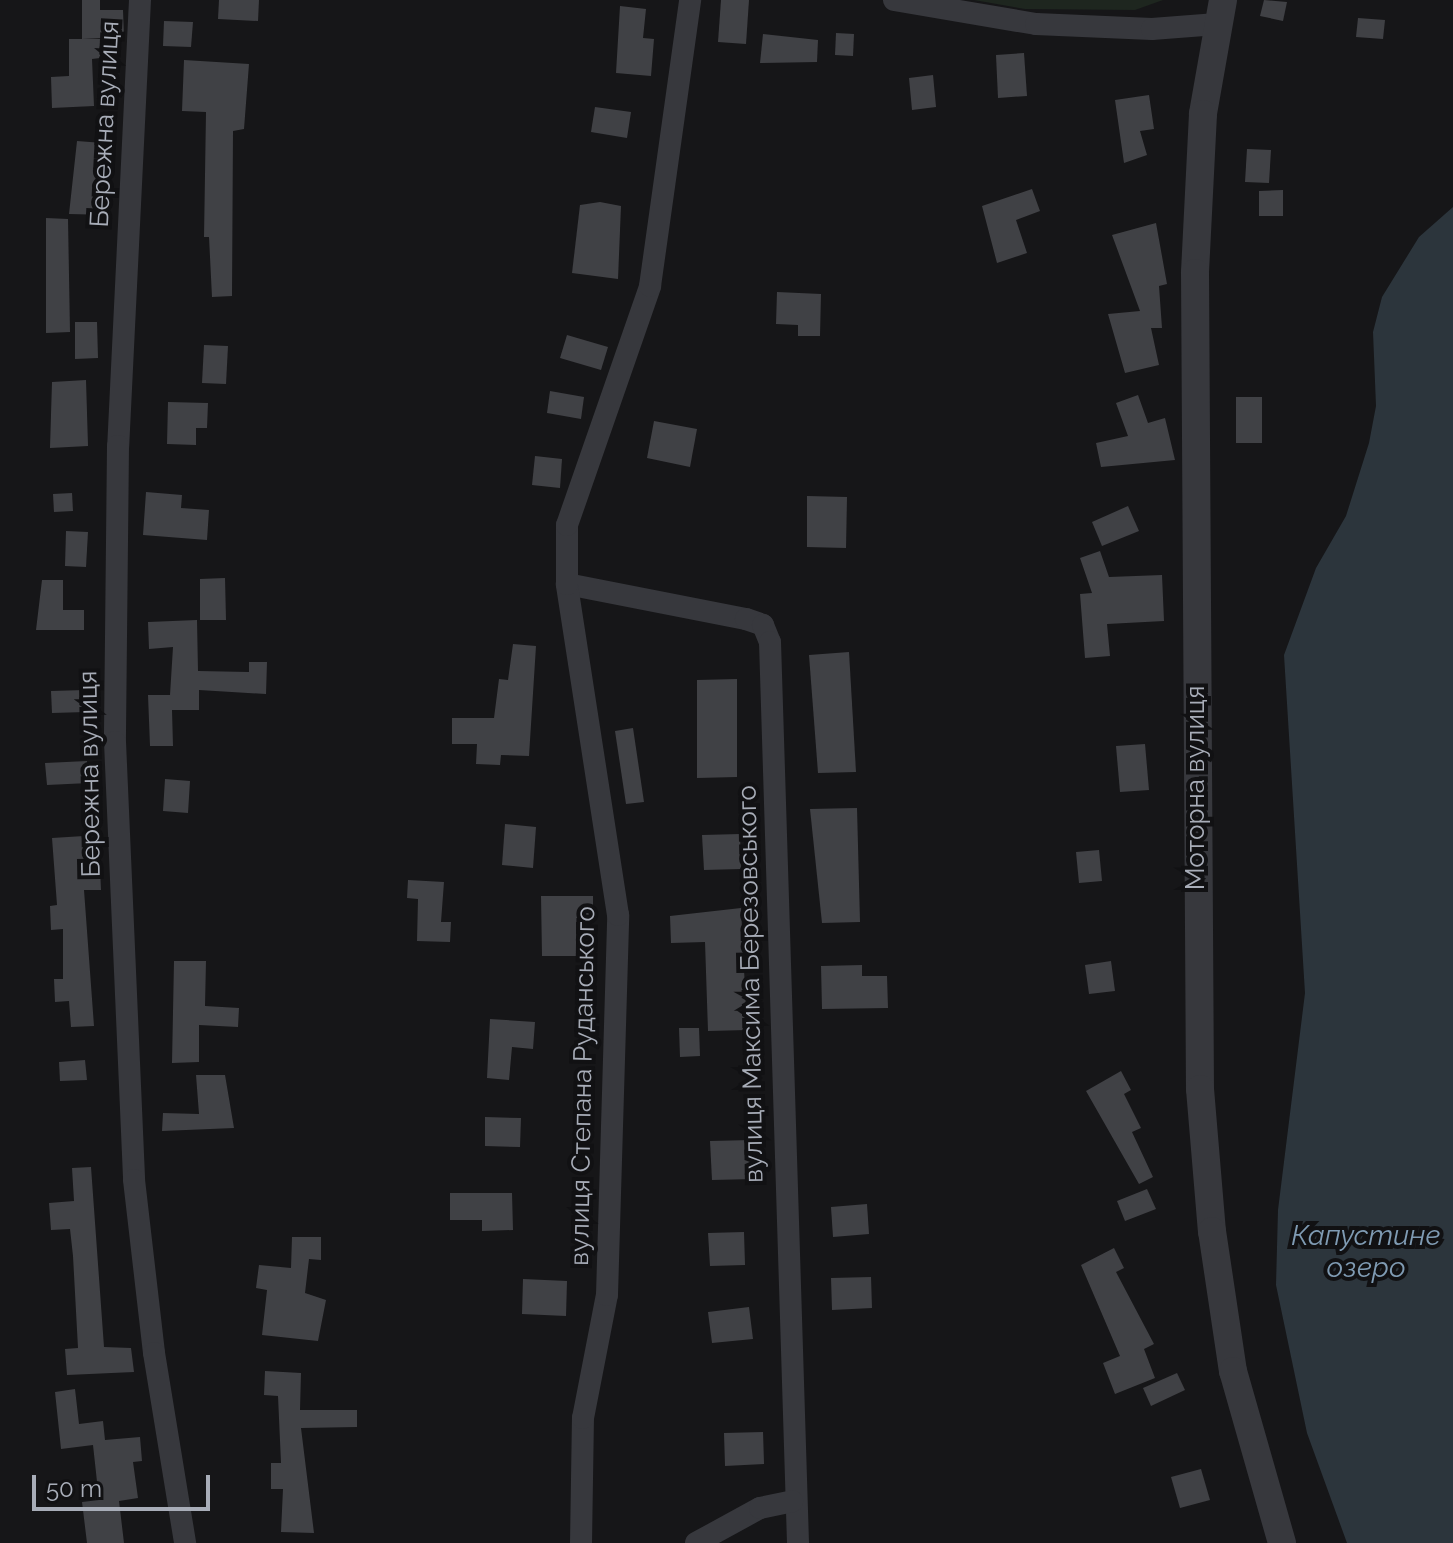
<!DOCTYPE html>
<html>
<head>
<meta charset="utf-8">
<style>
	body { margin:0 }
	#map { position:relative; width:1453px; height:1543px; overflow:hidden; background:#161618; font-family:Raleway,sans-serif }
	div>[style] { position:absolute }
	.green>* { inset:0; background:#1e261f }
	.water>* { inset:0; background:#2c353c }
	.building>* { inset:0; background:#404145 }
	.minor>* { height:22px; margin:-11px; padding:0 11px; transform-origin:11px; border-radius:11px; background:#37383d }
	.tertiary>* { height:28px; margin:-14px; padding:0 14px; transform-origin:14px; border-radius:14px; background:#37383d }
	span { translate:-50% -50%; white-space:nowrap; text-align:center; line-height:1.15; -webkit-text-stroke:8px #111113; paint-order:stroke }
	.street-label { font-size:26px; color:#a8adb8 }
	.water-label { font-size:28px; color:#7f9bb3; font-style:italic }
	.scale { position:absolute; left:32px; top:1475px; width:178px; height:36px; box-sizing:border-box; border:4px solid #a8adb8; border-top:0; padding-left:10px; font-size:24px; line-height:28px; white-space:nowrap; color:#a8adb8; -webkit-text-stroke:6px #111113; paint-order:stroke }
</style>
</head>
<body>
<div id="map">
	<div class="green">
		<i style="clip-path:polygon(974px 0,1163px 0,1135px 10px,1025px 9px)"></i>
	</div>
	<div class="water">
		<i style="clip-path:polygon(1453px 207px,1453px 1543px,1347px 1543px,1307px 1433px,1276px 1285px,1278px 1210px,1305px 993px,1284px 655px,1316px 568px,1346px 516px,1369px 443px,1376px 406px,1373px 332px,1382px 297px,1419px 237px)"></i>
	</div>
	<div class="building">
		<i style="clip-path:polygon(82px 0,100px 0,100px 10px,123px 10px,124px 37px,82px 39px)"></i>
		<i style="clip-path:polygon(219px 0,259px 0,258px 21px,218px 19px)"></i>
		<i style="clip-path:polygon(721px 0,749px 0,746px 44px,718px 42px)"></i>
		<i style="clip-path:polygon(1264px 0,1287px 2px,1283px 21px,1260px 16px)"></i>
		<i style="clip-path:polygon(620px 6px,646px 9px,643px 38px,654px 39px,651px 76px,616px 73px)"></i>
		<i style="clip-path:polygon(1358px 18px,1385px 20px,1383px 39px,1356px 37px)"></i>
		<i style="clip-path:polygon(164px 21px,193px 22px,191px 47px,163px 46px)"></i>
		<i style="clip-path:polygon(836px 33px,854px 34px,853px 56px,835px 55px)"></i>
		<i style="clip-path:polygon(763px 34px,818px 40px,817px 62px,760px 63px)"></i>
		<i style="clip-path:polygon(69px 39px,100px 39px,100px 58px,92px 59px,94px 106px,52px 108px,51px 77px,69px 76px)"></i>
		<i style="clip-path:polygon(1024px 53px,1027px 96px,998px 98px,996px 55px)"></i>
		<i style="clip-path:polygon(184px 60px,249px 64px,244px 129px,233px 131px,232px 296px,212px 297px,209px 237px,204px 237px,206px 112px,182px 111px)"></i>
		<i style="clip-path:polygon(933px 75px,936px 107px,912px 110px,909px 78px)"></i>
		<i style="clip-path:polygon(1149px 95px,1154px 129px,1140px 131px,1147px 155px,1124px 163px,1115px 100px)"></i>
		<i style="clip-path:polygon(595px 107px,631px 112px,627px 138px,591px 132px)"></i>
		<i style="clip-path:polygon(77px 141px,103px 143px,101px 193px,110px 193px,110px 215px,69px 214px)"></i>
		<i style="clip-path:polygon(1247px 149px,1271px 150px,1269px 183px,1245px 182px)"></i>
		<i style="clip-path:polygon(1032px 189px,1040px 211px,1016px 220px,1027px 253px,997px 263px,982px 206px)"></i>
		<i style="clip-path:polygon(1283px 190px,1283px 216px,1259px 216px,1259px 191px)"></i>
		<i style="clip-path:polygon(600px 202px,621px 206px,618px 279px,572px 273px,580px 205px)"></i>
		<i style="clip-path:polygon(46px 218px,68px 219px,70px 332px,46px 333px)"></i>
		<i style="clip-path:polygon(1156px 223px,1167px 284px,1159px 286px,1162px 328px,1151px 328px,1159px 365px,1125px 373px,1108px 314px,1140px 311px,1112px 235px)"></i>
		<i style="clip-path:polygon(777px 292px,821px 294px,820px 336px,798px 336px,798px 325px,776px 324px)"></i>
		<i style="clip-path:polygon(75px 322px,97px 322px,98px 358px,75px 359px)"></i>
		<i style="clip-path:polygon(567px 335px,608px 347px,601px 370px,560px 358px)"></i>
		<i style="clip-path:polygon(204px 345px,228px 346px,226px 384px,202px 383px)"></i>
		<i style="clip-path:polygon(86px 380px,88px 446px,50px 448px,52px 382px)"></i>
		<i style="clip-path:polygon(550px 391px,584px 397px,581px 419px,547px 413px)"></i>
		<i style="clip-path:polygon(1138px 395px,1148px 423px,1165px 418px,1175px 460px,1101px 467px,1096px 443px,1128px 436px,1116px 403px)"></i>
		<i style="clip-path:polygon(1236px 397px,1262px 397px,1262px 443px,1236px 443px)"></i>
		<i style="clip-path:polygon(168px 402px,208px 403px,207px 428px,196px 428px,196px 445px,167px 444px)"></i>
		<i style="clip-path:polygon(654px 421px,697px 429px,690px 467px,647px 458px)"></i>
		<i style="clip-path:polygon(535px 456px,562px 459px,560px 488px,532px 485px)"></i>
		<i style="clip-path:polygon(146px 492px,182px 495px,181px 508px,209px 510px,207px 540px,143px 535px)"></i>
		<i style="clip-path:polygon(72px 493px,73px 511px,54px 512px,53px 494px)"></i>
		<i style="clip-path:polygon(807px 496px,847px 497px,846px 548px,807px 547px)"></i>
		<i style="clip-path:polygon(1128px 506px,1139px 531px,1102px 546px,1092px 522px)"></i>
		<i style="clip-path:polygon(66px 531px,88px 532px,86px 567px,65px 566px)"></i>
		<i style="clip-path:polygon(1100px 551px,1109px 577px,1162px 575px,1164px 621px,1107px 624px,1110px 656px,1085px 658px,1080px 594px,1092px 593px,1080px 558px)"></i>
		<i style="clip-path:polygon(225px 578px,226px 620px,200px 620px,200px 579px)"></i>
		<i style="clip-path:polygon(42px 580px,63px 580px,63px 610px,84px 610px,84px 630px,36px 630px)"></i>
		<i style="clip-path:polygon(197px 620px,198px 671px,249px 672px,249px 662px,267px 662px,266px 694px,199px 690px,199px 710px,172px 710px,173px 746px,150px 746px,148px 695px,170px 695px,173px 647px,149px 649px,148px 622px)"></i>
		<i style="clip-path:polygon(513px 644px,536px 646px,529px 756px,501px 755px,500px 765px,476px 764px,477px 744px,452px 744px,452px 718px,494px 718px,499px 679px,508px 680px)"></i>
		<i style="clip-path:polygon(849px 652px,856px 772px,818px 773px,809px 655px)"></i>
		<i style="clip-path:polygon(737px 679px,737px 777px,697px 778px,697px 680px)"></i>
		<i style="clip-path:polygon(85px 690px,86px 712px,52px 713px,51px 691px)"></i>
		<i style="clip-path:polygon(633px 728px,644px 802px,626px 804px,615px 731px)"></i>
		<i style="clip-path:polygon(1145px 744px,1149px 790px,1120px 792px,1116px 746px)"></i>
		<i style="clip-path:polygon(87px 761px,89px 783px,47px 785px,45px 763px)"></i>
		<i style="clip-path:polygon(165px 779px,190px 781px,188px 813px,163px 811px)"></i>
		<i style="clip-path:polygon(857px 808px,860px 922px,822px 923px,810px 809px)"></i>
		<i style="clip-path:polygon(505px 824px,536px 827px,533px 868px,502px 865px)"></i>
		<i style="clip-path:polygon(740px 834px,741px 869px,704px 870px,702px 835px)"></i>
		<i style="clip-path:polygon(84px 836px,86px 868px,100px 868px,101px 890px,84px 890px,94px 1026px,71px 1027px,69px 1001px,55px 1002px,54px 979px,63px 979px,63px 929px,51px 930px,50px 906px,57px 905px,52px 838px)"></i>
		<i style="clip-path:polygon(1099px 850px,1102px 881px,1079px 883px,1076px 852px)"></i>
		<i style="clip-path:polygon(408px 880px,444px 882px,441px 922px,451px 922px,450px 942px,417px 941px,418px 899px,407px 898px)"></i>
		<i style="clip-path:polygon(541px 896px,593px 896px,593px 923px,576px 922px,576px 956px,542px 956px)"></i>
		<i style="clip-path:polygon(741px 908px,747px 1030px,708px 1031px,705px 942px,671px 943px,670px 916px)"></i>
		<i style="clip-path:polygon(174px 961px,206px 961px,205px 1006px,239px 1008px,238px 1027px,199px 1025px,199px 1062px,172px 1063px)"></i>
		<i style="clip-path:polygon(1111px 961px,1115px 991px,1089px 994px,1085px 965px)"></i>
		<i style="clip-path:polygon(862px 965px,862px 976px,887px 976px,888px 1008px,822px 1009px,821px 966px)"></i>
		<i style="clip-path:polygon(490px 1019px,535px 1022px,533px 1049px,512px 1047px,509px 1080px,487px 1078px)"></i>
		<i style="clip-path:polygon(679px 1028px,699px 1028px,700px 1056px,680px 1057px)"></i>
		<i style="clip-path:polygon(85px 1060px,87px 1080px,60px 1081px,59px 1062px)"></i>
		<i style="clip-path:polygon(1121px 1071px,1131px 1090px,1124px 1094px,1141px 1128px,1132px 1132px,1153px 1177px,1139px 1184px,1086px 1091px)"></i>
		<i style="clip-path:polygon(196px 1075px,225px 1075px,234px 1128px,162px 1131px,163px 1113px,199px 1114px)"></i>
		<i style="clip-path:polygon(485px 1117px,521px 1118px,520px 1147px,485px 1146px)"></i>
		<i style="clip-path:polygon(752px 1140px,754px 1179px,712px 1180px,710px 1141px)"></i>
		<i style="clip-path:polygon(91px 1167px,104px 1347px,131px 1348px,134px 1372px,67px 1375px,65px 1349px,78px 1348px,73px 1256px,70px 1229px,51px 1230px,49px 1203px,74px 1201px,72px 1168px)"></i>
		<i style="clip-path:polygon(1147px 1189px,1156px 1209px,1125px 1221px,1117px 1201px)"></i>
		<i style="clip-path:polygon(450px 1193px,512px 1193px,513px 1230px,482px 1231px,482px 1220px,450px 1220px)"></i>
		<i style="clip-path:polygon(867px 1204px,869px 1234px,833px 1237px,831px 1207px)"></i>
		<i style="clip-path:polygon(744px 1232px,745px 1265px,710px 1266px,708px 1233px)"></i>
		<i style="clip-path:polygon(292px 1237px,321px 1237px,321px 1260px,309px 1259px,305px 1293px,326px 1300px,318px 1341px,262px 1335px,267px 1290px,256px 1288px,259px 1265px,291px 1268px)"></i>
		<i style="clip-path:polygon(1114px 1248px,1124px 1268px,1116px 1272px,1154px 1344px,1144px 1349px,1155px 1378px,1115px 1394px,1103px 1363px,1120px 1356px,1081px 1265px)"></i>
		<i style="clip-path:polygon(871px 1277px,872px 1308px,832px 1310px,831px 1278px)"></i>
		<i style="clip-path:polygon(523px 1279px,567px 1281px,566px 1316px,522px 1314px)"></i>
		<i style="clip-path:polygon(749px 1307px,753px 1339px,712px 1343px,708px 1312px)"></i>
		<i style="clip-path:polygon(265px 1371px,301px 1373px,300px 1410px,357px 1410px,357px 1427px,301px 1428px,314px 1533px,281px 1532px,283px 1489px,271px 1489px,271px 1463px,281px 1463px,278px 1396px,264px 1395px)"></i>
		<i style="clip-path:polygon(1177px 1373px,1185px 1390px,1151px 1406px,1143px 1388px)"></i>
		<i style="clip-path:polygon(75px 1389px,79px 1424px,103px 1421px,105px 1440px,140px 1437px,142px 1461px,133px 1462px,138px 1498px,119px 1501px,124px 1543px,87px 1543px,82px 1502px,99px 1500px,93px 1445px,61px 1449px,55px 1392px)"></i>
		<i style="clip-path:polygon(763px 1432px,764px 1464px,725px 1466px,724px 1433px)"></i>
		<i style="clip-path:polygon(1201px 1469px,1210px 1500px,1180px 1508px,1171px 1477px)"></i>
	</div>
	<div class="minor">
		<i style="left:140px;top:0;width:447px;rotate:92.8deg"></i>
		<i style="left:118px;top:446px;width:296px;rotate:90.6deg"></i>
		<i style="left:115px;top:742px;width:438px;rotate:87.5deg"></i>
		<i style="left:134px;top:1180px;width:174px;rotate:83.4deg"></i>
		<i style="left:154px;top:1353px;width:193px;rotate:80.7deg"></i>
		<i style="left:894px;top:0;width:144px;rotate:9.6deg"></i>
		<i style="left:1036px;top:24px;width:116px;rotate:2.5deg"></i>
		<i style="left:1152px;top:29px;width:65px;rotate:-4.4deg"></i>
		<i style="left:567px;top:584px;width:182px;rotate:11.1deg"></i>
		<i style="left:746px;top:619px;width:18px;rotate:19deg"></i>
		<i style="left:763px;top:625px;width:18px;rotate:68deg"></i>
		<i style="left:770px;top:642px;width:901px;rotate:88.22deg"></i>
		<i style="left:581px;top:1543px;width:125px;rotate:-89.1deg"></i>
		<i style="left:583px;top:1418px;width:125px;rotate:-79deg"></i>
		<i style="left:607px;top:1295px;width:380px;rotate:-88.3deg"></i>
		<i style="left:618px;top:915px;width:335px;rotate:-98.8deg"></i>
		<i style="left:567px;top:584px;width:59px;rotate:-90deg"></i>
		<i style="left:567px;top:525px;width:253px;rotate:-70.8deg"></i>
		<i style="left:650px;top:286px;width:289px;rotate:-82deg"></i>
		<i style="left:696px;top:1543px;width:73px;rotate:-28.7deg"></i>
		<i style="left:760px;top:1508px;width:33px;rotate:-12deg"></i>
	</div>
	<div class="tertiary">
		<i style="left:1223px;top:0;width:116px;rotate:100deg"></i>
		<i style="left:1203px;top:114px;width:159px;rotate:92.9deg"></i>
		<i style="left:1195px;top:273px;width:816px;rotate:89.65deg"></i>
		<i style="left:1200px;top:1089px;width:143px;rotate:85.2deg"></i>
		<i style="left:1212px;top:1231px;width:142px;rotate:81.5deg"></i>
		<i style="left:1233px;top:1371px;width:179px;rotate:74.1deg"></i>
	</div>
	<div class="street-label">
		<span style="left:105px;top:124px;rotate:-87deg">Бережна вулиця</span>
		<span style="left:90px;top:774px;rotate:-91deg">Бережна вулиця</span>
		<span style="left:1196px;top:788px;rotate:-90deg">Моторна вулиця</span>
		<span style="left:751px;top:984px;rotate:-91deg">вулиця Максима Березовського</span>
		<span style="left:583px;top:1086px;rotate:-89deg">вулиця Степана Руданського</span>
	</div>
	<div class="water-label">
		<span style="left:1366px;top:1252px">Капустине<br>озеро</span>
	</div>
	<div class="scale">50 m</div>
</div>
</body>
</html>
